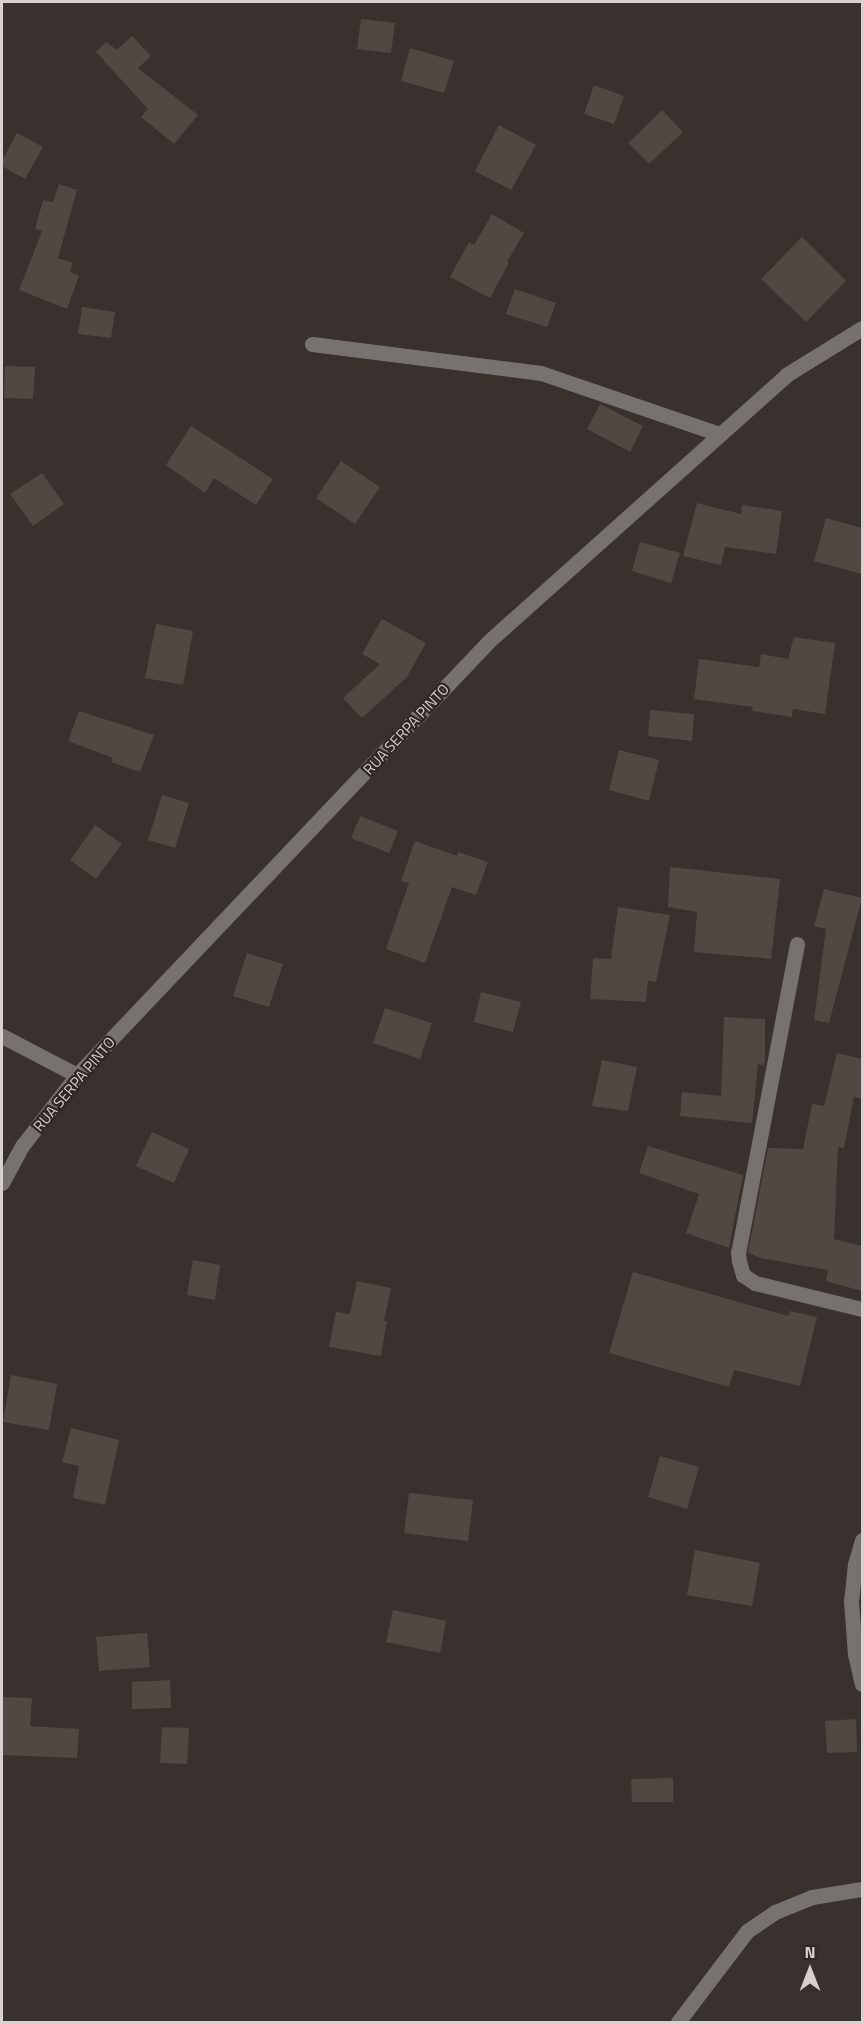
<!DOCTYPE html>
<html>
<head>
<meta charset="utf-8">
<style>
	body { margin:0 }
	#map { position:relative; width:864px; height:2024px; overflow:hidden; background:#39312d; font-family:"Titillium Web",sans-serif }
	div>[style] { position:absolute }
	.building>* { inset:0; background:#514843 }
	.minor>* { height:15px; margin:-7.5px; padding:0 7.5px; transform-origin:7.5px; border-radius:7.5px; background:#777270 }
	span { translate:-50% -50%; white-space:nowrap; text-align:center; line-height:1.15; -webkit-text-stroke:4.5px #2f2723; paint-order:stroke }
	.street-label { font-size:15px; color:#d6d1ce }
	.frame { position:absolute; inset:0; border:3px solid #d6d1ce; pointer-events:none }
	.north { position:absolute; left:780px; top:1940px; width:60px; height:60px; -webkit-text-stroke:4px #2f2723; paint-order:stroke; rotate:0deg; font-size:16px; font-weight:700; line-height:24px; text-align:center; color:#d6d1ce }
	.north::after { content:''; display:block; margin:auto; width:21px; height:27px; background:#d6d1ce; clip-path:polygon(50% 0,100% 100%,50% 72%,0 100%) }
</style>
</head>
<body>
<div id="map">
	<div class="building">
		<i style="clip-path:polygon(361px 19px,395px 23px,391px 53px,357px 49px)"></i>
		<i style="clip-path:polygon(132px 36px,151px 56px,138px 68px,198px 115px,174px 144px,141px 117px,148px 109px,96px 52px,106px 42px,117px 50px)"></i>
		<i style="clip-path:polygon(410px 48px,454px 61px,444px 93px,401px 81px)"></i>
		<i style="clip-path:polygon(594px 85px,624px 96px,614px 124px,584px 114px)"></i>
		<i style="clip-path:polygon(662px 110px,683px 132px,649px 164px,628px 143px)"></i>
		<i style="clip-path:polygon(499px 125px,536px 145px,511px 190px,475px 171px)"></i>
		<i style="clip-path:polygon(17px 133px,43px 147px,25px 179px,2px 166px,2px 161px)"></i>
		<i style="clip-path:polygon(59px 184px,77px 190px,58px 258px,73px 263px,70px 272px,79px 276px,67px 309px,19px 290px,42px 231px,35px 229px,43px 200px,53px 202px)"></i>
		<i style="clip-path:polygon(492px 214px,524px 233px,507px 262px,509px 263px,490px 298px,450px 277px,469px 242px,474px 245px)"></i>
		<i style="clip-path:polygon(802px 237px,846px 281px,806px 322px,761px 279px)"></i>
		<i style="clip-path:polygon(515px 289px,556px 303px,547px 327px,506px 314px)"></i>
		<i style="clip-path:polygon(82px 307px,115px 312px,111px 338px,78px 334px)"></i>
		<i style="clip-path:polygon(5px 366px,35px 367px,33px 399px,4px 398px)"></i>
		<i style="clip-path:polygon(600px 404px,643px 426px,630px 452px,587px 429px)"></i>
		<i style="clip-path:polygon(191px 426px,273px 479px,256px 505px,214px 478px,205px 493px,166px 465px)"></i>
		<i style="clip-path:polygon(341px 461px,380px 487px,355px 524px,316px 498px)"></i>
		<i style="clip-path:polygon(42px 473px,64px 504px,33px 526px,10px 494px)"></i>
		<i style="clip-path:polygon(697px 503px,741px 514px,742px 505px,782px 511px,776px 554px,725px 547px,721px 565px,683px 556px)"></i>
		<i style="clip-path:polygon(826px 518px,862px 528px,862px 574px,814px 561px)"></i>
		<i style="clip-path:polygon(640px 542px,680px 553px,671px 583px,632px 571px)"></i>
		<i style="clip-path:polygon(382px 619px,426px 643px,406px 678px,362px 718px,343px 698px,380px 664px,362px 654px)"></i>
		<i style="clip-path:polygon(156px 624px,193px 631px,183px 685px,145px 678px)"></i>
		<i style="clip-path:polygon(794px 637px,835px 643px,825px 714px,793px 709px,792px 717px,752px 711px,753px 707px,694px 699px,699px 659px,759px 667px,761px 654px,788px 659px)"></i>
		<i style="clip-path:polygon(650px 710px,694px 714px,692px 741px,648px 736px)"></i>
		<i style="clip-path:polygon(79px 711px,154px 735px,140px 772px,111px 762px,113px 758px,68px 741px)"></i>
		<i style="clip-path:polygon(619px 750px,659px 760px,649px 801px,609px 790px)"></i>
		<i style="clip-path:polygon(162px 795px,189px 803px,175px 848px,148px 840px)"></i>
		<i style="clip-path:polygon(360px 816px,398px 831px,389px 853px,351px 838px)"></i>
		<i style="clip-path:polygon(95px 825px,122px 844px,96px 879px,70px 860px)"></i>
		<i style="clip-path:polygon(415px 841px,457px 856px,458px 852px,488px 862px,476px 895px,452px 887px,425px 963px,386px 949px,409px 883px,401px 881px)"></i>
		<i style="clip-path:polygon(670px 867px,780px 879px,771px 959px,694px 952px,697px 912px,668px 907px)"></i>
		<i style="clip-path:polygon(824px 889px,862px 898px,829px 1023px,814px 1020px,826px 929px,814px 926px)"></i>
		<i style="clip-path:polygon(618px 907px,670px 915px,656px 982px,648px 981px,646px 1002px,590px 999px,593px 958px,611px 959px)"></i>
		<i style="clip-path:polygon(247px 953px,283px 964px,269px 1007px,233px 996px)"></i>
		<i style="clip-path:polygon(481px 992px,521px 1002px,513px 1032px,474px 1022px)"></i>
		<i style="clip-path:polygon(385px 1008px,432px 1023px,420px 1059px,373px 1043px)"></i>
		<i style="clip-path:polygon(724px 1017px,765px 1019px,765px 1062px,764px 1065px,758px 1064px,752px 1123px,680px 1116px,682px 1092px,721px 1096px)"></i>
		<i style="clip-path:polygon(837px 1053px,862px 1059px,862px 1099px,854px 1097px,844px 1148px,838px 1147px,834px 1239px,862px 1246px,862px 1291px,826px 1281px,828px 1270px,759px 1258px,748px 1252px,768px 1148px,803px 1149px,812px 1104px,824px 1106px)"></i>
		<i style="clip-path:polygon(602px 1060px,637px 1067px,628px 1111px,592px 1106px)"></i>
		<i style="clip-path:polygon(152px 1132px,189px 1149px,174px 1183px,136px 1166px)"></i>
		<i style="clip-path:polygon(648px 1146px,743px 1175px,729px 1248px,686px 1233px,699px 1194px,639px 1173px)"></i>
		<i style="clip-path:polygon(193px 1260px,220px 1265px,215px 1300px,187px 1295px)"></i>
		<i style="clip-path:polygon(633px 1272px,788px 1316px,790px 1311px,817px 1317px,800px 1386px,734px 1370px,729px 1387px,609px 1353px)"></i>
		<i style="clip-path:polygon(357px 1281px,391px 1288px,384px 1321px,387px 1321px,381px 1356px,329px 1347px,336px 1312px,350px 1314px)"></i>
		<i style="clip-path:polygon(11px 1375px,57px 1384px,49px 1430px,3px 1422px)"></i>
		<i style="clip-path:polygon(71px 1428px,119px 1440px,105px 1505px,73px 1498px,79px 1466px,62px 1462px)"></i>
		<i style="clip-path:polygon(660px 1456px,699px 1467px,687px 1509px,648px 1497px)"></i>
		<i style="clip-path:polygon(409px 1493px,473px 1500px,468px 1541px,404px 1533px)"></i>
		<i style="clip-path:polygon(695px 1550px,760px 1563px,752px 1606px,687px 1595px)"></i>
		<i style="clip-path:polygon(393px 1610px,446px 1621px,440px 1653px,386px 1642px)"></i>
		<i style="clip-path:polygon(147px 1633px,150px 1667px,99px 1671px,96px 1637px)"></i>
		<i style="clip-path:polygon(170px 1680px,171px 1708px,132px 1709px,132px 1682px)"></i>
		<i style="clip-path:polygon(2px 1697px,32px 1698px,30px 1726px,79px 1729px,77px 1758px,2px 1755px)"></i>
		<i style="clip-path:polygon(856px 1719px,857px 1752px,827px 1753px,825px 1721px)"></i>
		<i style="clip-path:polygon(162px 1727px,189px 1728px,187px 1764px,160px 1763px)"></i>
		<i style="clip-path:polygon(673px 1778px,673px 1802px,632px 1802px,631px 1779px)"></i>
	</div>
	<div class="minor">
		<i style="left:312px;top:344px;width:231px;rotate:7.2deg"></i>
		<i style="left:541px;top:373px;width:188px;rotate:18.9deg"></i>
		<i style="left:797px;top:944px;width:314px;rotate:100.8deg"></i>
		<i style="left:738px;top:1252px;width:9px;rotate:84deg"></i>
		<i style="left:739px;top:1261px;width:15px;rotate:74deg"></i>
		<i style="left:743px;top:1275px;width:14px;rotate:34deg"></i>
		<i style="left:755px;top:1283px;width:110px;rotate:13.7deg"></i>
		<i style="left:2px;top:1036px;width:85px;rotate:27.5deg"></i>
		<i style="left:2px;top:1183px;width:42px;rotate:-61.6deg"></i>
		<i style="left:22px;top:1146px;width:90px;rotate:-52.2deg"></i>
		<i style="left:77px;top:1075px;width:598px;rotate:-46.49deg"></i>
		<i style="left:489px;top:641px;width:399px;rotate:-41.8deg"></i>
		<i style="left:786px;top:375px;width:89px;rotate:-31.7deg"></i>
		<i style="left:862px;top:1540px;width:25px;rotate:106deg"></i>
		<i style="left:855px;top:1564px;width:37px;rotate:96deg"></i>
		<i style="left:851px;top:1601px;width:53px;rotate:85.7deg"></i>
		<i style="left:855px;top:1654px;width:31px;rotate:77deg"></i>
		<i style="left:678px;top:2022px;width:114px;rotate:-52.8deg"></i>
		<i style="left:747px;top:1931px;width:34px;rotate:-34deg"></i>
		<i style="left:775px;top:1912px;width:40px;rotate:-22deg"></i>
		<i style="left:812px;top:1897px;width:51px;rotate:-9.1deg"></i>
	</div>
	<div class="street-label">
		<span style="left:406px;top:729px;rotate:-47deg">RUA SERPA PINTO</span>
		<span style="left:74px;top:1084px;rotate:-50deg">RUA SERPA PINTO</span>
	</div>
	<div class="frame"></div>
	<div class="north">N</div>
</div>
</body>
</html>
